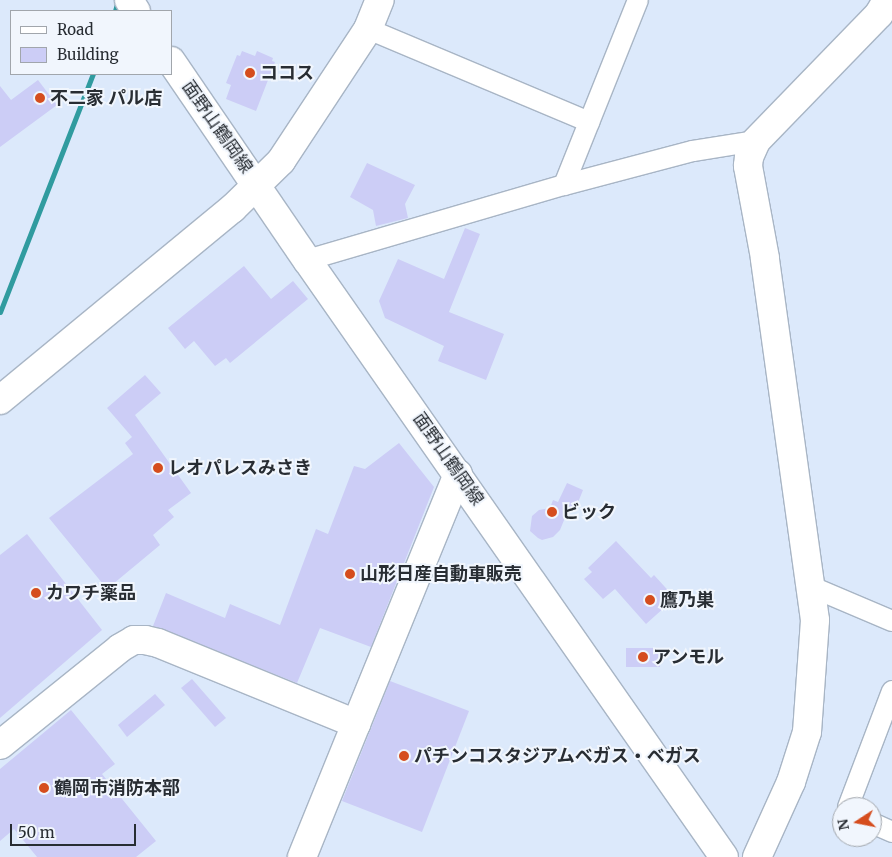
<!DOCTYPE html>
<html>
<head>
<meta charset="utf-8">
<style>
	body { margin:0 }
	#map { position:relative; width:892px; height:857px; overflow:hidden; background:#dce9fb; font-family:Merriweather,"Noto Sans JP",serif }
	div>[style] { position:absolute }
	.stream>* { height:5px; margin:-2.5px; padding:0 2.5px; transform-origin:2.5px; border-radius:2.5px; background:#309b9f }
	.building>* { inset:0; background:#cccdf6 }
	.roads { filter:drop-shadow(1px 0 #a8b5c5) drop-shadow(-1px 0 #a8b5c5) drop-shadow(0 1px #a8b5c5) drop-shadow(0 -1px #a8b5c5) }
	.street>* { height:20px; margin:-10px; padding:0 10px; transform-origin:10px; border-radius:10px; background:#fff }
	.secondary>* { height:28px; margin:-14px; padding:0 14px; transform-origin:14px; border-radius:14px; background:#fff }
	.dots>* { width:14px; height:14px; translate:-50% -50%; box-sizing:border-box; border:2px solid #f1f6fd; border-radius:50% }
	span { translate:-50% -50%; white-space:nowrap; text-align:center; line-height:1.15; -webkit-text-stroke:4px #f1f6fd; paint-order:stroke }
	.poi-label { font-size:18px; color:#282d33; font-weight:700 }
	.left { translate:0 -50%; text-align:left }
	.street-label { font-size:18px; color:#282d33 }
	.legend { position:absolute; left:10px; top:10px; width:162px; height:65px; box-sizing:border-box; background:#f1f6fd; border:1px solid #a1a6ac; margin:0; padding:6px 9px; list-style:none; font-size:15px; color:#282d33 }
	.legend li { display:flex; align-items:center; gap:10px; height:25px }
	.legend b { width:25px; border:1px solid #a1a6ac }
	.north { position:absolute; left:832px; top:797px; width:50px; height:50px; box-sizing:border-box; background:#f1f6fd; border:1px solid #a1a6ac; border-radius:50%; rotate:259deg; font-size:14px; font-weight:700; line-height:20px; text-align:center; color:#282d33 }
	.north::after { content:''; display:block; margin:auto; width:18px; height:22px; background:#d54d1e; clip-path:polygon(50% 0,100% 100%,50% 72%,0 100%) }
	.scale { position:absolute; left:10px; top:824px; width:126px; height:22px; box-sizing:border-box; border:2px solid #282d33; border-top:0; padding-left:6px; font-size:15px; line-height:18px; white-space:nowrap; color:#282d33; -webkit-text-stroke:4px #f1f6fd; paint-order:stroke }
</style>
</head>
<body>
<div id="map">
	<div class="stream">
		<i style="left:115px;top:11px;width:11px;rotate:-75deg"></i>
		<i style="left:0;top:312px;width:256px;rotate:-68.7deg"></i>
	</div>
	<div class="building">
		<i style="clip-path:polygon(242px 51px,255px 56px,257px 51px,273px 58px,272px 61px,275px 62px,256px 111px,226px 99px,231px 85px,226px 83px,237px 55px,240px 56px)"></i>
		<i style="clip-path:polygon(38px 80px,57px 105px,0 147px,0 86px,11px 100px)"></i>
		<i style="clip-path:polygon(367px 163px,415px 185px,405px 204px,408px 218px,376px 226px,373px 210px,350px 197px)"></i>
		<i style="clip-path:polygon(465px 228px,480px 234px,449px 312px,504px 334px,486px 380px,438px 361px,444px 346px,385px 318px,379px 301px,398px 259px,444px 279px)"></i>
		<i style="clip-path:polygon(244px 266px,271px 299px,293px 281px,308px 299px,230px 363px,226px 358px,215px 366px,194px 341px,185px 349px,168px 328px)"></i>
		<i style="clip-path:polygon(145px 375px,161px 393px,135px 415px,191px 493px,168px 510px,174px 517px,153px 535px,160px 545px,107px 589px,49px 518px,133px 454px,125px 443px,132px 437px,107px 408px)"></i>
		<i style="clip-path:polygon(399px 443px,434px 487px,371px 647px,320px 628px,297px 683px,153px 626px,166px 593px,225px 618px,230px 604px,280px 625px,316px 529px,328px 534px,354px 466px,365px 469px)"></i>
		<i style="clip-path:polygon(567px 483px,583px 490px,575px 510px,569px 508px,560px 530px,553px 537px,542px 540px,538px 538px,530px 531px,532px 516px,539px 510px,550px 508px,553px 500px,558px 502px)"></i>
		<i style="clip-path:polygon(27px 534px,102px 630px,0 718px,0 555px)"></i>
		<i style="clip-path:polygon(616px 541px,651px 578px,654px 575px,675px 598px,646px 624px,615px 589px,603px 599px,584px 579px,592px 572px,588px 568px)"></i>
		<i style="clip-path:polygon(626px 648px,660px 648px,660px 667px,626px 667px)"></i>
		<i style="clip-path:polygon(192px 679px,226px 718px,215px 727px,181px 688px)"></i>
		<i style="clip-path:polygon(390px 681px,469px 711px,422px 832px,342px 801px)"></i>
		<i style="clip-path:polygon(155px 694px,165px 705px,127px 737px,118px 725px)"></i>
		<i style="clip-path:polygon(71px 710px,115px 764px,102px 774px,156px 841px,136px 857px,37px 857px,14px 829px,0 841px,0 769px)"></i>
	</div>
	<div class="roads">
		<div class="street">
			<i style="left:368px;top:29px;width:240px;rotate:22.8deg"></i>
			<i style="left:564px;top:185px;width:199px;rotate:-68.2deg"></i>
			<i style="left:307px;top:260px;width:268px;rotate:-16.3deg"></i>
			<i style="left:564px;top:185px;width:133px;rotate:-14.8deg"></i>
			<i style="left:693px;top:151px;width:64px;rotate:-9deg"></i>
			<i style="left:812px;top:587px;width:87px;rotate:23deg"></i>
			<i style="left:848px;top:807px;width:124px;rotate:-69.2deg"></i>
			<i style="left:872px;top:823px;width:22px;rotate:24deg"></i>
		</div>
		<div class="secondary">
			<i style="left:129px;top:0;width:13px;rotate:58deg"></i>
			<i style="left:171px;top:61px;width:241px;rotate:55.7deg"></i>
			<i style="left:307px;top:260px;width:728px;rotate:55.07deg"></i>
			<i style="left:0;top:400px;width:301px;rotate:-39.5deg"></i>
			<i style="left:232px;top:209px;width:69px;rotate:-44.4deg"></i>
			<i style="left:281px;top:161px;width:158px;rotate:-56.6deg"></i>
			<i style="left:368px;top:29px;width:31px;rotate:-68deg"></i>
			<i style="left:356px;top:724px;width:270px;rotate:-67.8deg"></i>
			<i style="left:0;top:745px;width:154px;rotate:-38.9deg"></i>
			<i style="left:120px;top:648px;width:16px;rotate:-30deg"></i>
			<i style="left:134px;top:640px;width:11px"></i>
			<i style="left:145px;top:640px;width:13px;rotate:13deg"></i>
			<i style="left:158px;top:643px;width:214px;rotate:22.2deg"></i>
			<i style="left:356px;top:724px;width:144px;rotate:112.1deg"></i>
			<i style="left:757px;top:857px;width:82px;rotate:-65.6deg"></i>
			<i style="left:791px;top:782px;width:52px;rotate:-72.3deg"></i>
			<i style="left:807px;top:732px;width:112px;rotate:-85.9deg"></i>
			<i style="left:815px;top:620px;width:365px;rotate:-97.9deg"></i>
			<i style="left:765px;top:258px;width:94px;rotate:-100.5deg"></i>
			<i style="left:748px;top:166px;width:9px;rotate:-84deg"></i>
			<i style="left:749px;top:157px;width:17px;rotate:-66deg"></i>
			<i style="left:756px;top:141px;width:177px;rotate:-45.9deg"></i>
			<i style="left:879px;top:14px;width:16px;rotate:-60deg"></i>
		</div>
	</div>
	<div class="dots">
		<i style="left:250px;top:73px;background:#d54d1e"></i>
		<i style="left:40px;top:98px;background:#d54d1e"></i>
		<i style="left:158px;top:468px;background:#d54d1e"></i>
		<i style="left:552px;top:512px;background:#d54d1e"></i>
		<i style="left:350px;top:574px;background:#d54d1e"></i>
		<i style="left:36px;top:593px;background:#d54d1e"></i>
		<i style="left:650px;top:600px;background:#d54d1e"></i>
		<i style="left:643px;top:657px;background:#d54d1e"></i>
		<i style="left:404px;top:756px;background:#d54d1e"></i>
		<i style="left:44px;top:788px;background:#d54d1e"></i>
	</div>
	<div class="poi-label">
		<span class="left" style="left:260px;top:73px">ココス</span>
		<span class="left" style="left:50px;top:98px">不二家 パル店</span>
		<span class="left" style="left:168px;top:468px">レオパレスみさき</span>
		<span class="left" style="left:562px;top:512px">ビック</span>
		<span class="left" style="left:360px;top:574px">山形日産自動車販売</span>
		<span class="left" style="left:46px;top:593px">カワチ薬品</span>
		<span class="left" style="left:660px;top:600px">鷹乃巣</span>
		<span class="left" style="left:653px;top:657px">アンモル</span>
		<span class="left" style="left:414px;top:756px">パチンコスタジアムベガス・ベガス</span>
		<span class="left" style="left:54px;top:788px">鶴岡市消防本部</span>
	</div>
	<div class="street-label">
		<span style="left:217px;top:127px;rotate:55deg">面野山鶴岡線</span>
		<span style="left:448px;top:459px;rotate:55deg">面野山鶴岡線</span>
	</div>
	<ul class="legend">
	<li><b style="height:6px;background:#fff"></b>Road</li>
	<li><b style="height:14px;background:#cccdf6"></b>Building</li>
	</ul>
	<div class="north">N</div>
	<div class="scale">50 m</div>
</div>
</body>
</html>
